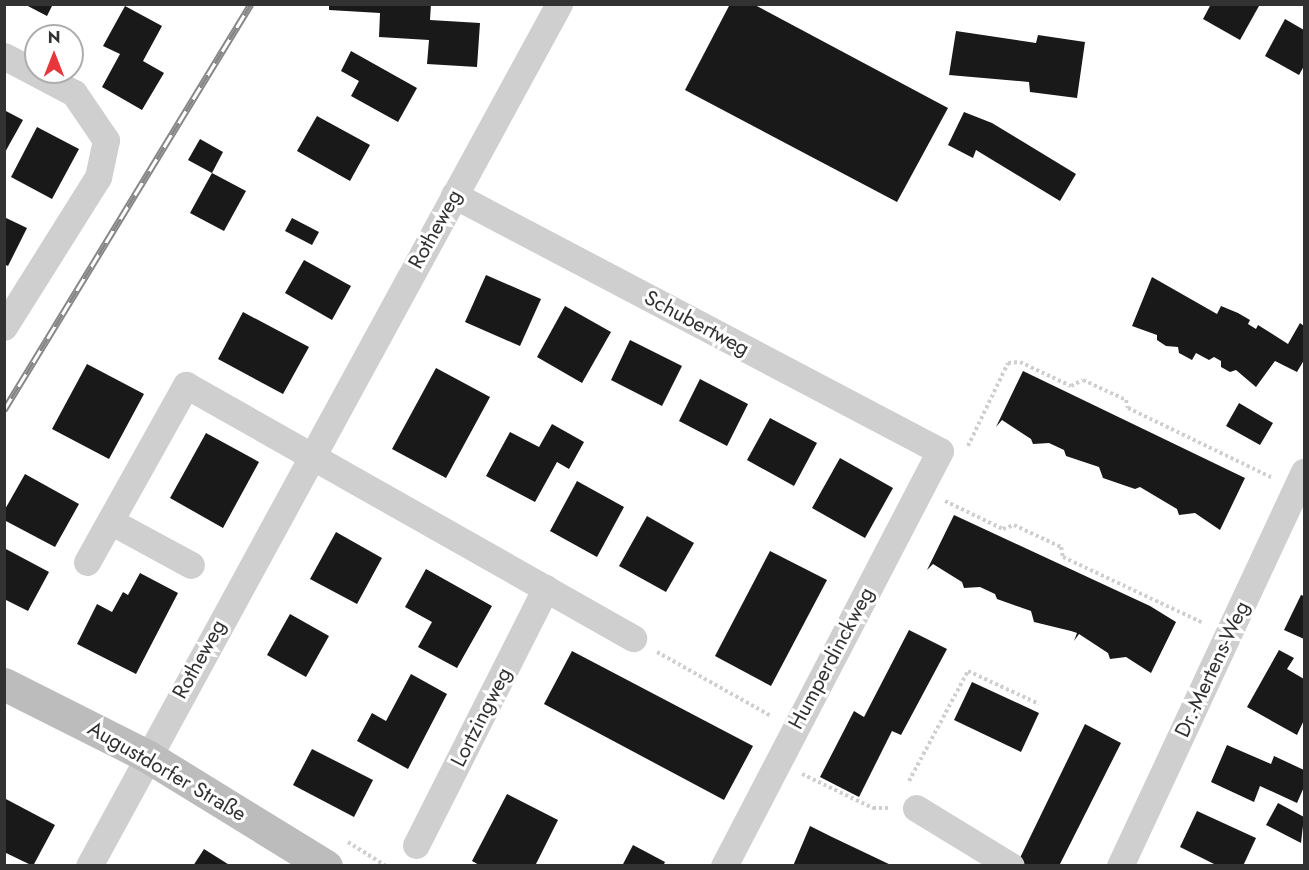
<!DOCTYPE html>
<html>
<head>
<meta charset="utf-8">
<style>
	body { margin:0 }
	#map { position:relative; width:1309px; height:870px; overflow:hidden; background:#fff; font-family:Jost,sans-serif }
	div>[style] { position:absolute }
	.building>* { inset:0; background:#191919 }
	.path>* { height:4px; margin-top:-2px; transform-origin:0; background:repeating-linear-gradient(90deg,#cfcfcf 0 3px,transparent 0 6px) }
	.street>* { height:27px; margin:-13.5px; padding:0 13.5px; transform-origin:13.5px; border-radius:13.5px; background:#cfcfcf }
	.secondary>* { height:33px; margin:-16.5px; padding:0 16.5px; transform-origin:16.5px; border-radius:16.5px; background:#bcbcbc }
	.rail>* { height:7px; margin-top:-3.5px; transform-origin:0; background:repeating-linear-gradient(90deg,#fff 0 14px,#878787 0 28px); box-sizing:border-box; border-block:2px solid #878787 }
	span { translate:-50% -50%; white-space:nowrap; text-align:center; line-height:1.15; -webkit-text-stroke:6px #fff; paint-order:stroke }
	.street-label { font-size:21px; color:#323232 }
	.frame { position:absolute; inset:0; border:6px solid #323232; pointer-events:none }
	.north { position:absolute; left:24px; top:24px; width:60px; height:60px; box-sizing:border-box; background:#fff; border:2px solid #adadad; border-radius:50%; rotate:0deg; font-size:16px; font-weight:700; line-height:24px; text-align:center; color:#323232 }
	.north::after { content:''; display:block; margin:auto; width:21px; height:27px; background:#e7373d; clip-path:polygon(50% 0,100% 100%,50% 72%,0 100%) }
</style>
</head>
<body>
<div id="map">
	<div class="building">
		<i style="clip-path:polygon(24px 4px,53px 4px,47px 16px)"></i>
		<i style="clip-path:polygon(329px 4px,431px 4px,430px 20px,480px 23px,477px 67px,427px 64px,429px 40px,379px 37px,380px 13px,329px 10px)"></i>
		<i style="clip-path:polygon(730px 4px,753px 4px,948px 108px,897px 202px,685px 90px)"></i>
		<i style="clip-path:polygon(1211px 4px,1256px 4px,1259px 6px,1240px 40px,1203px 19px)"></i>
		<i style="clip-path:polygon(125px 6px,162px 26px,143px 61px,164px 73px,142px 110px,102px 87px,120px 54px,103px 46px)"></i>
		<i style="clip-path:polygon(1285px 19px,1304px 30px,1304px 66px,1299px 75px,1265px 56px)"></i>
		<i style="clip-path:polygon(956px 31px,1036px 43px,1038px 35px,1085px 42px,1077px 98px,1030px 92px,1029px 82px,949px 75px)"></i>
		<i style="clip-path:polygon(351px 51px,417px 88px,398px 122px,351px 96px,359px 81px,341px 71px)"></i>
		<i style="clip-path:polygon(4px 110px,23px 120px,4px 154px)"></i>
		<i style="clip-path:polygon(964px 112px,992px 123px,1076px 174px,1060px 201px,976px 150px,973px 158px,948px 145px)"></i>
		<i style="clip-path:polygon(317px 116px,370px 145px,350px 181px,297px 151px)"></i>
		<i style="clip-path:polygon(37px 127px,79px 149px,52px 199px,11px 177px)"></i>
		<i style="clip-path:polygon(200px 139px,223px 152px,212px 173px,188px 160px)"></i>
		<i style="clip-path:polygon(212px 173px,246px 191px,224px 231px,190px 213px)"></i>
		<i style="clip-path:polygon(4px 217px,27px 228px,8px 266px,4px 264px)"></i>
		<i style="clip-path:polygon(292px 218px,319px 232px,312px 245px,285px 231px)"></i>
		<i style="clip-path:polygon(304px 260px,351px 286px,332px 320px,285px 293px)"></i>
		<i style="clip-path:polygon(486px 275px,541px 299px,520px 346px,465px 322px)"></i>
		<i style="clip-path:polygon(1152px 277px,1217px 314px,1221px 306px,1238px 313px,1250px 320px,1248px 324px,1256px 329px,1258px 325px,1288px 344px,1300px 323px,1304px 326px,1304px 360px,1297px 372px,1275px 361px,1256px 387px,1236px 370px,1230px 372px,1221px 367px,1221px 361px,1214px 357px,1209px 360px,1196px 353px,1192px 360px,1179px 353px,1178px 347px,1166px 346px,1157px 340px,1157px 335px,1132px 326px)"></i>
		<i style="clip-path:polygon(565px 306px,611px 332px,582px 383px,537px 357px)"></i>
		<i style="clip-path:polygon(243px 312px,309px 347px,283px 394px,218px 359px)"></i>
		<i style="clip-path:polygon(630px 340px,682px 366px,662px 406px,611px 380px)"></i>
		<i style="clip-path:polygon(87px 364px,144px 394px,109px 459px,52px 429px)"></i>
		<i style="clip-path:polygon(436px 368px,490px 397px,446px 478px,392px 449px)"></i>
		<i style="clip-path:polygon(1023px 371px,1245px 478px,1220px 530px,1195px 513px,1179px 515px,1177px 509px,1140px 487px,1135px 489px,1103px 478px,1099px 467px,1066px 456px,1064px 450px,1049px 443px,1033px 444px,1031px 439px,1002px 420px,996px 427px)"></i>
		<i style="clip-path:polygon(700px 379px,748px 404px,727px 446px,679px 421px)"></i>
		<i style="clip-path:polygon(1239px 403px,1273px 423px,1260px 445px,1226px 426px)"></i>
		<i style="clip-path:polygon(770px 418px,817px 443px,794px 486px,747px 460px)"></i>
		<i style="clip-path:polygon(552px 424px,584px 442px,569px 469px,557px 462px,535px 502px,486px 476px,510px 432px,539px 447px)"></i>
		<i style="clip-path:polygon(206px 433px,259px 462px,223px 528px,170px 498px)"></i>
		<i style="clip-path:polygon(840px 458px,893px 488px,865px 538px,812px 508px)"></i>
		<i style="clip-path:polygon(25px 474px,79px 504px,55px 547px,4px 520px,4px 511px)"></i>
		<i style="clip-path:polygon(577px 481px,624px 507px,597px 557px,550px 531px)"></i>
		<i style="clip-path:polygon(954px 515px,1150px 606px,1176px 622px,1151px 673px,1126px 657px,1110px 659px,1108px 653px,1079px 634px,1074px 641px,1077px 633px,1071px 631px,1034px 622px,1031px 611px,997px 599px,995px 594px,980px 587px,964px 588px,962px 582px,933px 564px,927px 570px)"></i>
		<i style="clip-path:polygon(647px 516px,694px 543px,666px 592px,619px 566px)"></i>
		<i style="clip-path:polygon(336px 532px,382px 558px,357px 604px,310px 579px)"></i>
		<i style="clip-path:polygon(4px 548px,49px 572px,28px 611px,4px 599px)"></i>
		<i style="clip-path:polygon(770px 551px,827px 580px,771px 686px,715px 656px)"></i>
		<i style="clip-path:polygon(426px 569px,492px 606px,457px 668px,418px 647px,432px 622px,405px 607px)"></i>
		<i style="clip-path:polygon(140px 573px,178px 593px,136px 674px,77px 644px,97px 604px,112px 612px,123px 592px,128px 595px)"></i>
		<i style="clip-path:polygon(1301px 595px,1304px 596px,1304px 639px,1284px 630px)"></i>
		<i style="clip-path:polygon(290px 614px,329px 636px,306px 677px,267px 655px)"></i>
		<i style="clip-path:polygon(909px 630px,947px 649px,901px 735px,892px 731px,859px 797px,820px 777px,854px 711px,864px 717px)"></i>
		<i style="clip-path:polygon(1279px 650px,1294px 658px,1287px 669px,1304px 679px,1304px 720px,1297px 735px,1247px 707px)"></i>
		<i style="clip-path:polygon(572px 651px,753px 746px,724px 800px,544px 704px)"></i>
		<i style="clip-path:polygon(411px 674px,447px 694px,408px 769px,357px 741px,372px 713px,386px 721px)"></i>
		<i style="clip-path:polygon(972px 682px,1039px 713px,1021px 752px,954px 720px)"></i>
		<i style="clip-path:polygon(1085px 724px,1121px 743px,1059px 866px,1025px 866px,1018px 862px)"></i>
		<i style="clip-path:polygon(1227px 745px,1271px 764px,1274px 756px,1304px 770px,1304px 787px,1297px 803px,1260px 786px,1254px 802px,1211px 782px)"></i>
		<i style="clip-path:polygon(312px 749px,373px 780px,354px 817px,293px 785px)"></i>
		<i style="clip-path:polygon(507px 794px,558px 820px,535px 866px,481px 866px,472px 861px)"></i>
		<i style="clip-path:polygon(4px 798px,55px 825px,33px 866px,4px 852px)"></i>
		<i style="clip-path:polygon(1278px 803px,1304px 817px,1301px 843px,1266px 825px)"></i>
		<i style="clip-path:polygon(1197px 811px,1256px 838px,1243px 866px,1218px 866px,1180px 847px)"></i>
		<i style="clip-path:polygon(810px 826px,832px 837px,893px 866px,793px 866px)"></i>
		<i style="clip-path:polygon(633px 845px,665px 862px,663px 866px,622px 866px)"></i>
		<i style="clip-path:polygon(204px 849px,231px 866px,193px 866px)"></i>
	</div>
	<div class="path">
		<i style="left:968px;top:446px;width:92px;rotate:-64.3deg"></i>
		<i style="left:1008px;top:363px;width:12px;rotate:-5deg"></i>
		<i style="left:1020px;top:362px;width:56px;rotate:25.2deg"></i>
		<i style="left:1071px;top:386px;width:13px;rotate:-27deg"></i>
		<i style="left:1083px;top:380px;width:47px;rotate:24.9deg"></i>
		<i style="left:1126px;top:400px;width:8px;rotate:76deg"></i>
		<i style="left:1128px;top:408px;width:159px;rotate:25.8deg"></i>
		<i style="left:945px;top:501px;width:64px;rotate:25.8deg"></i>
		<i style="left:1003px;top:529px;width:12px;rotate:-20deg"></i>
		<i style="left:1014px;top:525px;width:52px;rotate:25.1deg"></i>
		<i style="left:1061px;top:547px;width:10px;rotate:79deg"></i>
		<i style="left:1063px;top:557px;width:155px;rotate:25.2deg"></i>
		<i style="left:657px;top:652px;width:131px;rotate:29.3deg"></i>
		<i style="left:802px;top:774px;width:79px;rotate:25.6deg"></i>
		<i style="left:873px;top:808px;width:15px"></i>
		<i style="left:909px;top:781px;width:125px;rotate:-61.8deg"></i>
		<i style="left:968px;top:671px;width:78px;rotate:24.9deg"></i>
		<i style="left:348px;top:842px;width:45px;rotate:32.3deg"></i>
	</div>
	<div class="street">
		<i style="left:4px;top:56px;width:79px;rotate:27.9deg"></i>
		<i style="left:74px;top:93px;width:57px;rotate:55.8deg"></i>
		<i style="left:106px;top:140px;width:38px;rotate:102deg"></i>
		<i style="left:98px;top:177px;width:177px;rotate:122.1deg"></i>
		<i style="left:454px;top:195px;width:549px;rotate:27.78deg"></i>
		<i style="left:940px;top:451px;width:468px;rotate:117.5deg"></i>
		<i style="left:110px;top:521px;width:92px;rotate:28.5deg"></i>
		<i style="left:87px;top:562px;width:203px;rotate:-60.8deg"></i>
		<i style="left:186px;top:385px;width:514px;rotate:29.51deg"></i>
		<i style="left:916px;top:808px;width:111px;rotate:31.4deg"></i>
		<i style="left:416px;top:845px;width:288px;rotate:-63.2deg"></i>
		<i style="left:89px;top:866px;width:982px;rotate:-61.4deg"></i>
		<i style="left:1120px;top:866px;width:435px;rotate:-65deg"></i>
	</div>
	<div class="secondary">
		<i style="left:4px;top:684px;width:160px;rotate:26.7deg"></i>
		<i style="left:147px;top:756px;width:210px;rotate:31.6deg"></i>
	</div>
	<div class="rail">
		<i style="left:4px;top:410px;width:475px;rotate:-58.7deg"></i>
	</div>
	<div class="street-label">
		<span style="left:435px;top:229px;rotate:-61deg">Rotheweg</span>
		<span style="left:697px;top:323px;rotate:28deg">Schubertweg</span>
		<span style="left:831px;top:658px;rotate:-62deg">Humperdinckweg</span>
		<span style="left:199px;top:659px;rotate:-61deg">Rotheweg</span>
		<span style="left:1212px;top:669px;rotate:-65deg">Dr.-Mertens-Weg</span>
		<span style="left:481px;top:717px;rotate:-63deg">Lortzingweg</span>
		<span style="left:167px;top:771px;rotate:30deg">Augustdorfer Straße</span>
	</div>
	<div class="frame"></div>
	<div class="north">N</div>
</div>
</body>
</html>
